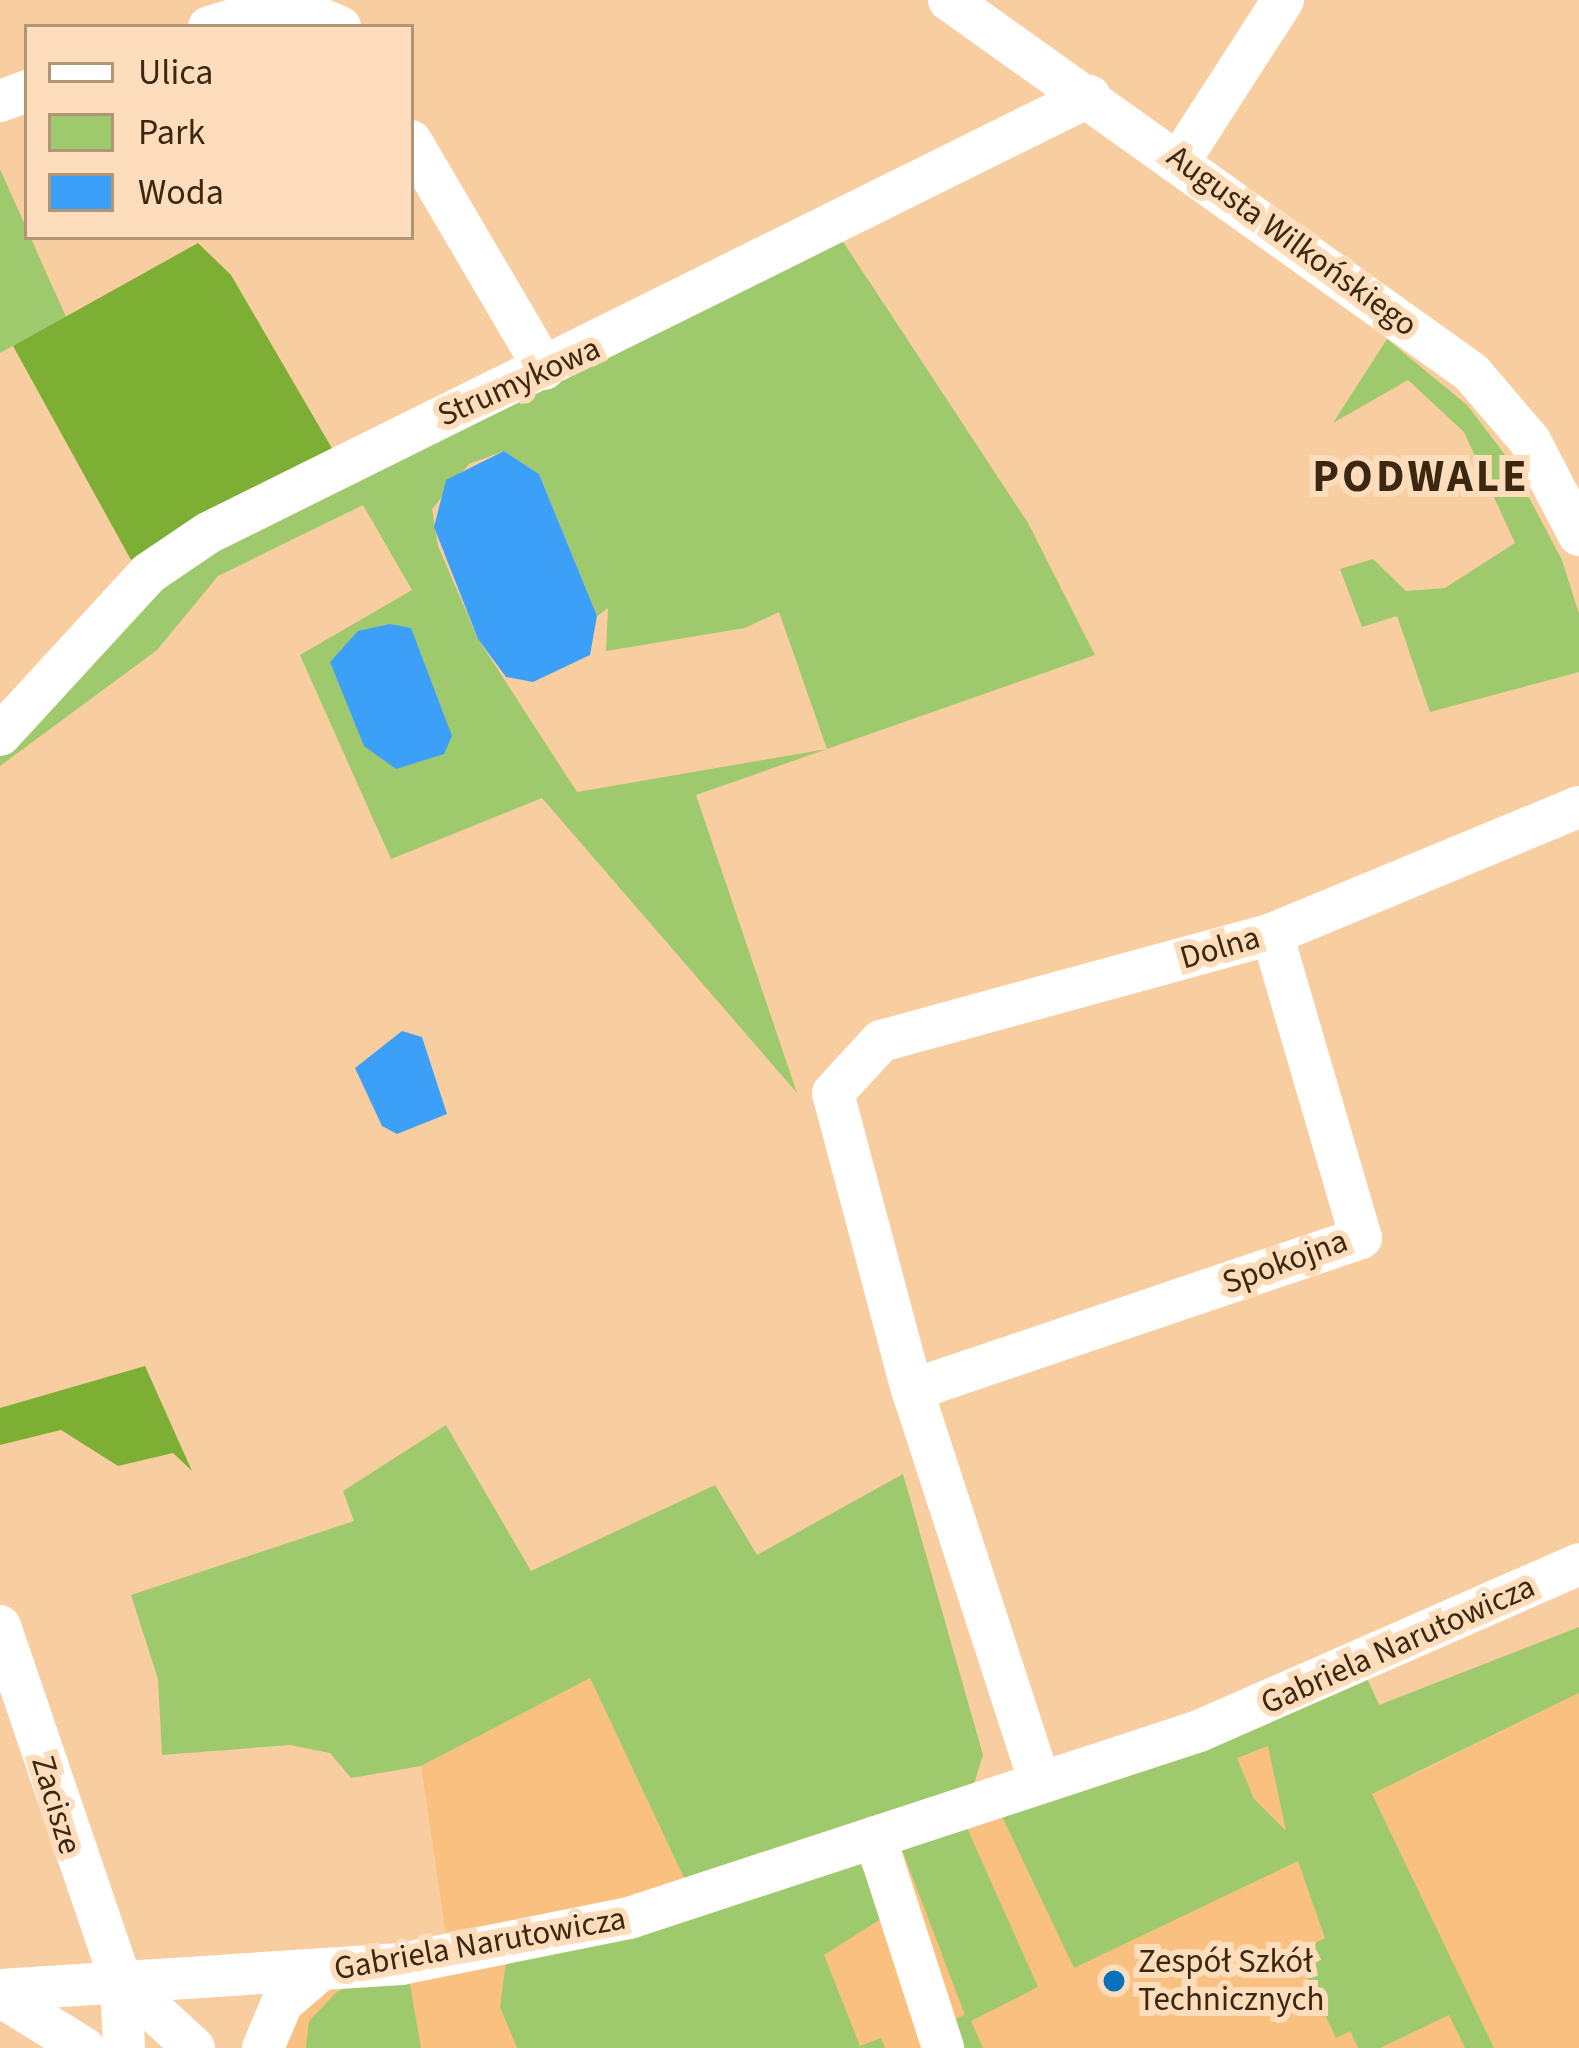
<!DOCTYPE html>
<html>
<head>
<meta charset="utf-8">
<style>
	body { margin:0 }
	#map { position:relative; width:1579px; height:2048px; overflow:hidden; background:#f8cda0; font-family:"Source Sans 3",sans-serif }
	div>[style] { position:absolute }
	.built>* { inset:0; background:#fac07f }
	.green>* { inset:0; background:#9fc96d }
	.forest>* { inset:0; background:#7eaf35 }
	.water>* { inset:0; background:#3da0f8 }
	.minor>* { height:42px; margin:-21px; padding:0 21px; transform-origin:21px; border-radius:21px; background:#fff }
	.dots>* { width:33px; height:33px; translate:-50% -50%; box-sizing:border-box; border:6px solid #fdddbb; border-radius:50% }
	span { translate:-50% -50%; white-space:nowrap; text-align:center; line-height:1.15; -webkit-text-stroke:12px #fdddbb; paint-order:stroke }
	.street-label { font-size:33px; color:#3c2810 }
	.poi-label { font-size:33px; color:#3c2810 }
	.left { translate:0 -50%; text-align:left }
	.district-label { font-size:45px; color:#3c2810; font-weight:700; letter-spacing:3px }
	.legend { position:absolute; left:24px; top:24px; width:390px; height:216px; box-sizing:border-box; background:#fdddbb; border:3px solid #b09577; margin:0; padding:15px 21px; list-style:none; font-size:36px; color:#3c2810 }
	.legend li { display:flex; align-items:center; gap:24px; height:60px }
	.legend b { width:60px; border:3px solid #b09577 }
</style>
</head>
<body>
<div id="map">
	<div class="built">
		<i style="clip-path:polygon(1362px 1667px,1412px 1776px,1579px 1693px,1579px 2048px,263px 2048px,282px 2003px,449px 1954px,421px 1766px,590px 1678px,685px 1880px)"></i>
	</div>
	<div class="green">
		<i style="clip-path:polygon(0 169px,66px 317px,0 353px)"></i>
		<i style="clip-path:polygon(evenodd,836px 231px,1028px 523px,1095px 655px,696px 795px,797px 1093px,542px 798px,391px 859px,300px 655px,412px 590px,363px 505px,218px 576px,157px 650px,0 766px,0 734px,123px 600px,836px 231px,504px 451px,539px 474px,597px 616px,608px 608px,606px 651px,745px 628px,779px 612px,827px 749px,577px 792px,478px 639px,438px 546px,432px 509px,469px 464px,504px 451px)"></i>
		<i style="clip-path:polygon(1387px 339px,1467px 405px,1509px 460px,1562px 560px,1579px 614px,1579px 672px,1430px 712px,1397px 616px,1362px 627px,1340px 569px,1373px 559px,1406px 591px,1445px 588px,1515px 543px,1464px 432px,1408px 380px,1333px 423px)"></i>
		<i style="clip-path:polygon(446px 1425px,531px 1571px,715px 1485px,757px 1555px,903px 1474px,983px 1755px,963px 1819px,1038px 1987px,971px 2021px,983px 2048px,964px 2048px,952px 2020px,965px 2015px,901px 1847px,858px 1859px,884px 1917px,824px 1955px,860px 2046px,881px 2038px,885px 2048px,517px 2048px,500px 2007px,506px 1962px,685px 1880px,590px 1678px,421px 1766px,351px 1778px,330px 1753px,290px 1745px,162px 1755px,158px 1679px,131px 1595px,354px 1521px,343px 1491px)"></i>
		<i style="clip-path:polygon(evenodd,1579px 1627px,1579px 1693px,1372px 1794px,1494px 2048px,1465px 2048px,1449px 2015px,1380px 2048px,1358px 2048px,1350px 2031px,1336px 2038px,1296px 1953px,1325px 1938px,1298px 1861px,1074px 1968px,1000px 1812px,1362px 1667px,1379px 1705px,1579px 1627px,1268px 1746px,1286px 1831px,1254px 1799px,1237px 1758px,1268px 1746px)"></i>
		<i style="clip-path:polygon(394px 1964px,409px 1979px,421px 2048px,306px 2048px,309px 2021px,337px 1992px)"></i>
	</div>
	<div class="forest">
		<i style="clip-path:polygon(198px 243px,231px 275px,337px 457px,131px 560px,13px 346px)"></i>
		<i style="clip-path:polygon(145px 1366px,192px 1471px,173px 1453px,118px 1466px,61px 1430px,0 1445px,0 1408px)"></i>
	</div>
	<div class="water">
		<i style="clip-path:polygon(504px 451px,539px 474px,597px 616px,590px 655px,533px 682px,506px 677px,478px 639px,434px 527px,446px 480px)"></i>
		<i style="clip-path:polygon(390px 624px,411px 628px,452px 736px,444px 754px,396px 769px,364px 746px,330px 662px,358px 631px)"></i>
		<i style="clip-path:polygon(402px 1031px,422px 1037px,447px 1114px,397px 1134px,382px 1126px,355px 1068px)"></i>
	</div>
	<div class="minor">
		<i style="left:949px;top:0;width:641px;rotate:35.48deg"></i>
		<i style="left:1471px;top:372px;width:91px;rotate:49.5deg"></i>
		<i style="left:1530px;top:441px;width:106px;rotate:62.5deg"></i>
		<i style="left:209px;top:27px;width:80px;rotate:-16.6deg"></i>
		<i style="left:286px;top:4px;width:59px;rotate:23.1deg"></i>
		<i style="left:0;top:101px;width:29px;rotate:-20deg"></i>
		<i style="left:411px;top:141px;width:264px;rotate:59.6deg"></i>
		<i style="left:1180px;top:160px;width:190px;rotate:-57.2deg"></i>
		<i style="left:0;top:735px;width:220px;rotate:-47.4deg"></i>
		<i style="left:149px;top:573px;width:71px;rotate:-34.1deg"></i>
		<i style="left:208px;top:533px;width:984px;rotate:-26.36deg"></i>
		<i style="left:912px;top:1390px;width:474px;rotate:-18.7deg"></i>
		<i style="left:1361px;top:1238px;width:317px;rotate:-106.3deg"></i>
		<i style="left:0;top:1626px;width:375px;rotate:71.2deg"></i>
		<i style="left:121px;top:1981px;width:67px;rotate:87.4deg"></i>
		<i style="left:1040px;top:1783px;width:413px;rotate:-108deg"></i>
		<i style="left:912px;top:1390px;width:307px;rotate:-104.9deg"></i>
		<i style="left:833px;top:1093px;width:71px;rotate:-47.3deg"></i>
		<i style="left:881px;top:1041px;width:405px;rotate:-15.3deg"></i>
		<i style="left:1272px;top:934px;width:332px;rotate:-22.5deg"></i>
		<i style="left:875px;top:1837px;width:222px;rotate:72.1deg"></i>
		<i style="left:121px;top:1981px;width:99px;rotate:42.5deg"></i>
		<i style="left:0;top:1990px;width:402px;rotate:-3.7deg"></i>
		<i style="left:401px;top:1964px;width:233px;rotate:-11.4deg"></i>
		<i style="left:629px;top:1918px;width:600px;rotate:-18.16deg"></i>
		<i style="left:1199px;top:1731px;width:415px;rotate:-23.7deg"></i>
		<i style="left:0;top:1996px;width:99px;rotate:31.8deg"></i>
		<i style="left:263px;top:2048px;width:49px;rotate:-67.1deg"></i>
		<i style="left:282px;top:2003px;width:46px;rotate:-40.6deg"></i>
	</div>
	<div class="dots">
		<i style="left:1114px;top:1981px;background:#0c71bd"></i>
	</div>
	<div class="street-label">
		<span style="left:1292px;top:241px;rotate:36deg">Augusta Wilkońskiego</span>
		<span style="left:519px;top:382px;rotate:-24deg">Strumykowa</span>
		<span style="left:1220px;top:948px;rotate:-16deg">Dolna</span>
		<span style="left:1285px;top:1262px;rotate:-20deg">Spokojna</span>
		<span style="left:1398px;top:1645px;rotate:-24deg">Gabriela Narutowicza</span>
		<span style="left:56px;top:1805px;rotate:73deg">Zacisze</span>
		<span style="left:480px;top:1944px;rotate:-10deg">Gabriela Narutowicza</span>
	</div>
	<div class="poi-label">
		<span class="left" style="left:1138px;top:1981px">Zespół Szkół<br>Technicznych</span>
	</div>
	<div class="district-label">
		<span style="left:1421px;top:478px">PODWALE</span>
	</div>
	<ul class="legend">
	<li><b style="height:15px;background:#fff"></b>Ulica</li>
	<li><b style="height:33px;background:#9fc96d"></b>Park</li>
	<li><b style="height:33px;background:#3da0f8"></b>Woda</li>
	</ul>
</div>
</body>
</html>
